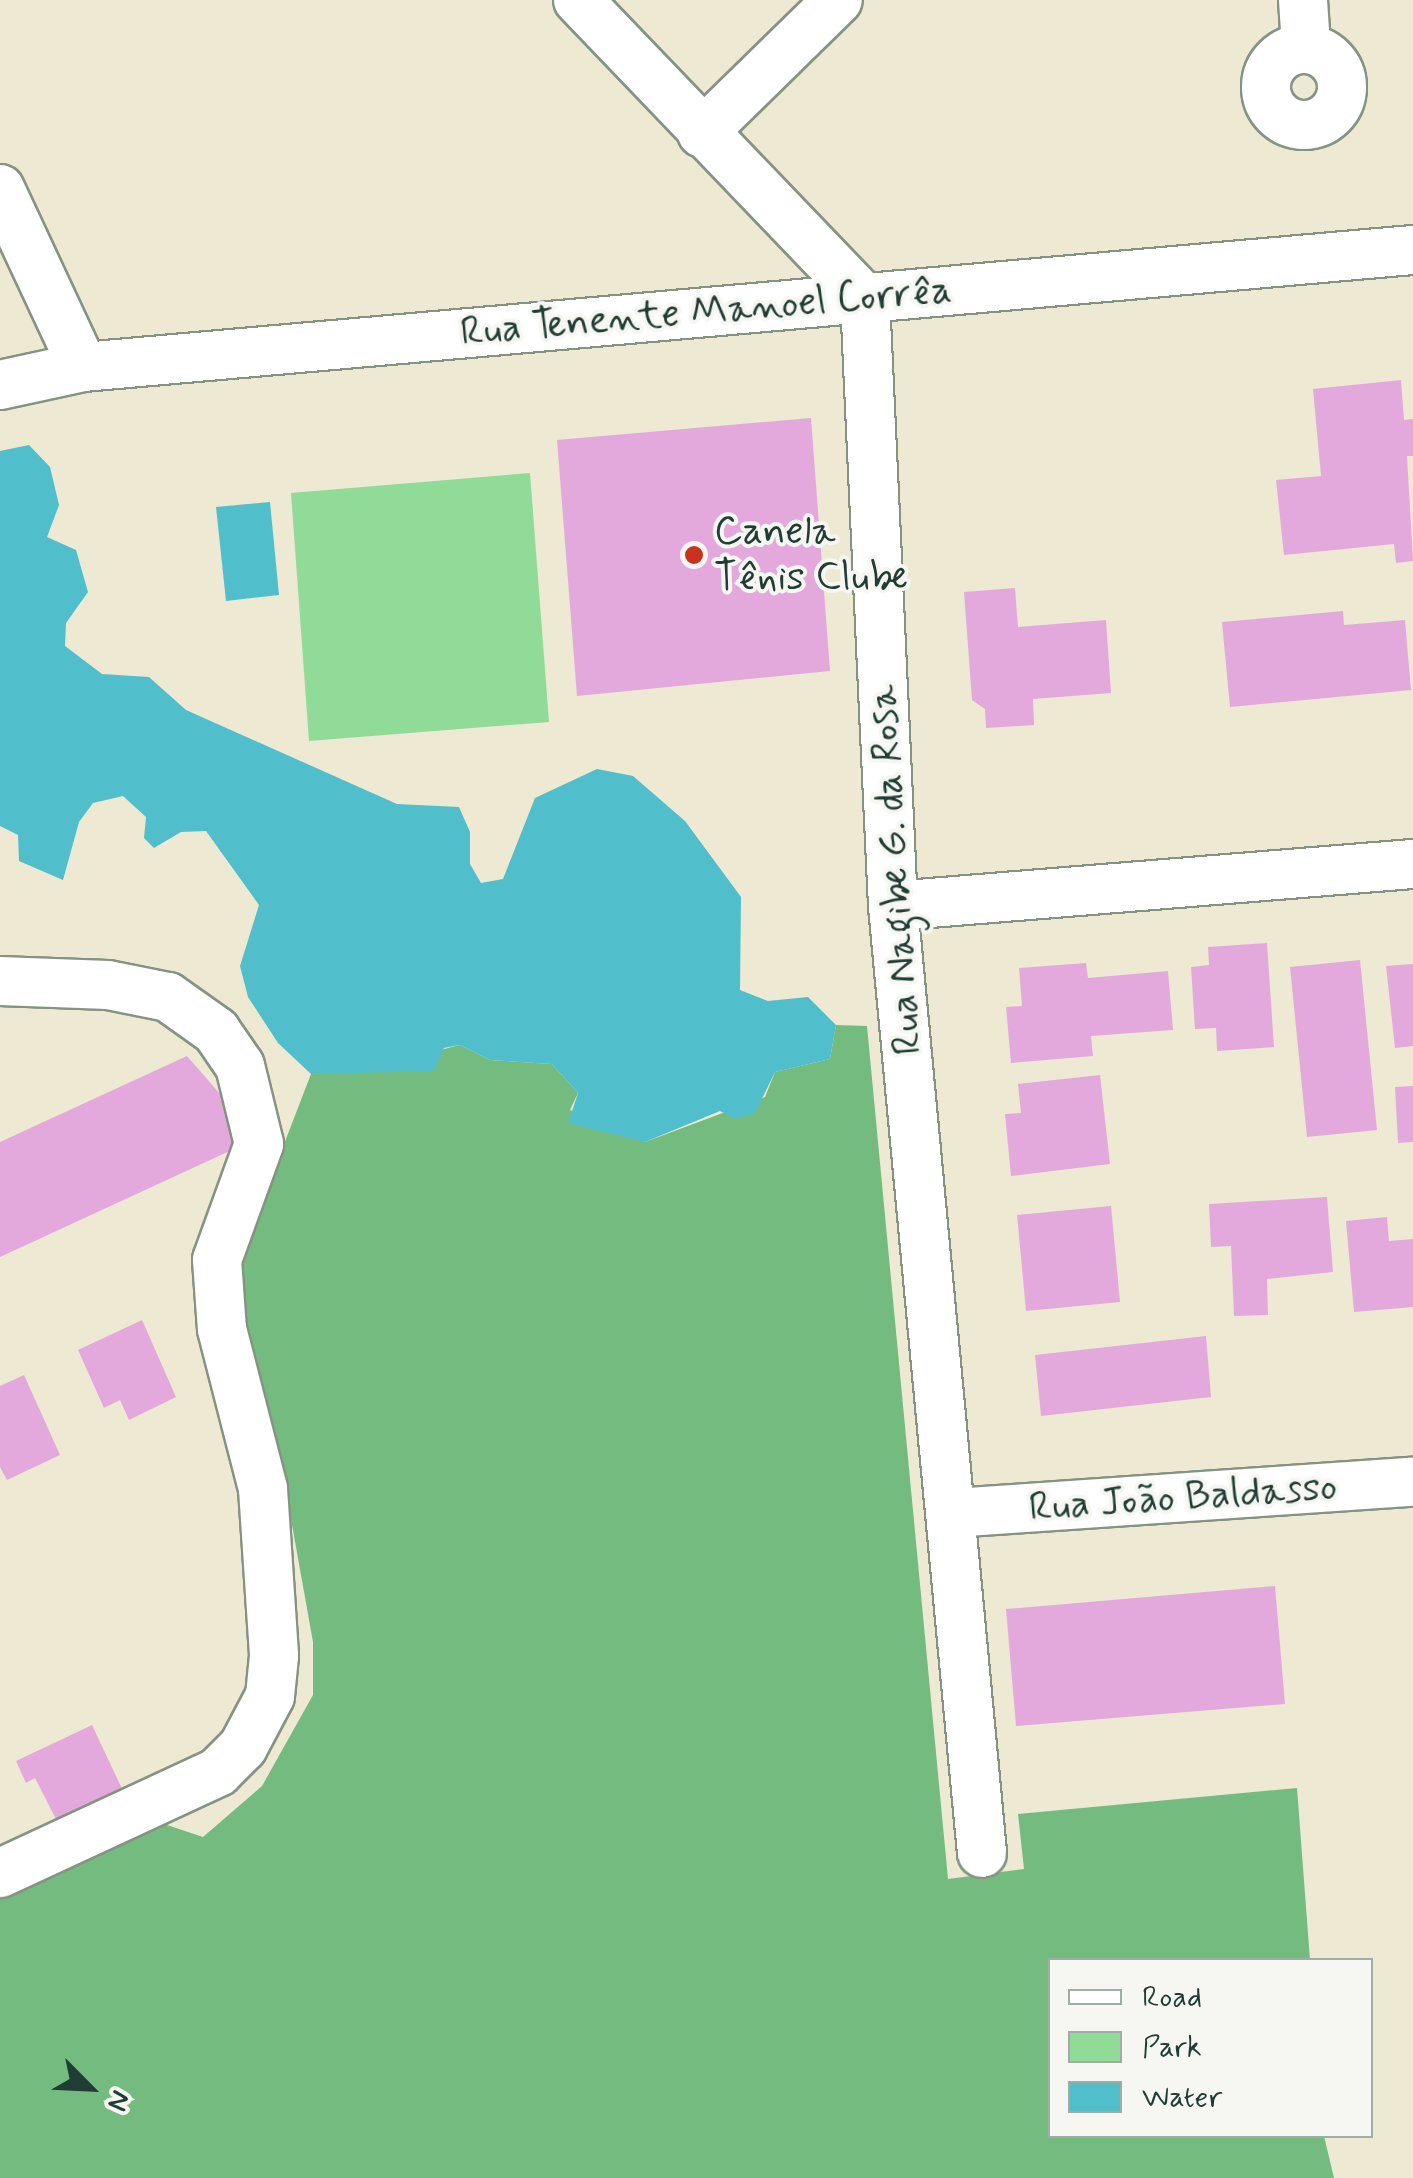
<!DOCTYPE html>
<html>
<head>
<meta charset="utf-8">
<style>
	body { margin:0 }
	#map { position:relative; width:1413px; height:2178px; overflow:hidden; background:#ede9d2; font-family:Mynerve,sans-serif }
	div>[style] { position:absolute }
	.green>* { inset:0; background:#90db98 }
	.forest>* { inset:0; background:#74bb80 }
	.water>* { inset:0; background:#51becc }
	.building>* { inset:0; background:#e4a9dc }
	.roads { filter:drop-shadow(2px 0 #869383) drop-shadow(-2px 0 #869383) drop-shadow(0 2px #869383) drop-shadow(0 -2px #869383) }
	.minor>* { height:48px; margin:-24px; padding:0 24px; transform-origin:24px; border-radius:24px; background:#fff }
	.minor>.ring { margin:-24px; padding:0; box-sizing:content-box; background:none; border:48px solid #fff; border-radius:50% }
	.dots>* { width:28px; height:28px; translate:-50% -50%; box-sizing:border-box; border:5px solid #f6f6f2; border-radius:50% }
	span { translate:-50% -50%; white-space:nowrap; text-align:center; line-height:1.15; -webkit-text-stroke:8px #f6f6f2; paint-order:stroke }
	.street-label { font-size:40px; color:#1f3d34 }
	.poi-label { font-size:40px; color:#1f3d34 }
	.left { translate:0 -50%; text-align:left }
	.legend { position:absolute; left:1048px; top:1958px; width:325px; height:180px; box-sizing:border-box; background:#f6f6f2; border:2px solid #a0aca6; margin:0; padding:12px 18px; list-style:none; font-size:30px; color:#1f3d34 }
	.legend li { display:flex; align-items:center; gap:20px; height:50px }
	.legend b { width:50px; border:2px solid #a0aca6 }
	.north { position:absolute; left:40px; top:2038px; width:100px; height:100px; -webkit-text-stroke:8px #f6f6f2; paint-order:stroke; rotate:114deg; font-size:28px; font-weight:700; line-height:40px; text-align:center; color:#1f3d34 }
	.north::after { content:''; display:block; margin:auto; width:35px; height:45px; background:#1f3d34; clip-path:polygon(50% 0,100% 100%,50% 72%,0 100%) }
</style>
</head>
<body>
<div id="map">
	<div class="green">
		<i style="clip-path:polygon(530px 473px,549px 722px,309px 741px,291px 493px)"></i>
	</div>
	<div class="forest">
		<i style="clip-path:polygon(836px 1025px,867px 1026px,948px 1879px,1024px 1869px,1018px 1814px,1297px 1788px,1310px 1960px,1050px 1960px,1050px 2136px,1324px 2136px,1334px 2178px,0 2178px,0 1891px,137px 1831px,167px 1825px,203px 1837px,262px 1786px,313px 1695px,313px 1642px,279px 1452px,240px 1309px,239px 1261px,311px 1074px,369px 1068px,460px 1045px,490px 1060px,552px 1064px,578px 1093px,570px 1110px,645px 1142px,765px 1097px,775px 1072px,830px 1059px)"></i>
	</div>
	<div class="water">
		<i style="clip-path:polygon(29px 445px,50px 467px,59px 505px,47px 537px,76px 550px,88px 592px,66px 623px,65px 646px,102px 674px,149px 677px,186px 710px,397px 804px,459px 807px,470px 832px,470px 864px,481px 883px,503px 879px,535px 798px,597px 769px,633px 776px,685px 821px,741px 897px,740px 990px,768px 1001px,808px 997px,836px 1025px,830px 1059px,775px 1072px,755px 1113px,735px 1119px,720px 1111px,645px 1142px,568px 1123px,578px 1093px,552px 1064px,490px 1060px,460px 1045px,444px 1048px,434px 1071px,311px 1074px,278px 1043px,248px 997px,240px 966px,259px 905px,206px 831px,181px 832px,154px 848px,144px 838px,146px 817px,123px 796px,93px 803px,79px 822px,63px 880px,19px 861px,18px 835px,0 826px,0 451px)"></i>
		<i style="clip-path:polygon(270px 502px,279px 595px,226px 601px,216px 507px)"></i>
	</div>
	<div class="building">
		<i style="clip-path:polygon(1401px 380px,1404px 420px,1413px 419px,1413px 456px,1407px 456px,1413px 561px,1396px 563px,1394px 544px,1284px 555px,1276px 480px,1321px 476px,1313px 389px)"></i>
		<i style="clip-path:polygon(811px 418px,830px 671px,577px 696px,557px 440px)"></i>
		<i style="clip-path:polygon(1015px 588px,1018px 627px,1106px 620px,1111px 693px,1033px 699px,1034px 725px,986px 728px,985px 709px,972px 700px,964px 592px)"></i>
		<i style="clip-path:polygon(1343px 611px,1344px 625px,1405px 620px,1411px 690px,1230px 707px,1222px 622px)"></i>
		<i style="clip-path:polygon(1267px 943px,1274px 1047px,1217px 1051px,1216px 1028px,1195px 1029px,1191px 967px,1209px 965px,1208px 947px)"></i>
		<i style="clip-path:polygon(1360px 960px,1377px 1130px,1307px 1137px,1290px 967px)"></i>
		<i style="clip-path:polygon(1086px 963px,1088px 978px,1168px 971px,1173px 1030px,1091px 1036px,1093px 1056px,1011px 1063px,1006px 1007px,1022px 1006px,1019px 968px)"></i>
		<i style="clip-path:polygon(1413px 964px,1413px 1046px,1395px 1048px,1386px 966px)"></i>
		<i style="clip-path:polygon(187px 1056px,220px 1094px,234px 1149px,0 1257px,0 1142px)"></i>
		<i style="clip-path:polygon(1100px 1075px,1110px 1164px,1011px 1176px,1005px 1114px,1021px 1113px,1018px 1084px)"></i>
		<i style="clip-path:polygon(1413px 1086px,1413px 1142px,1398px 1143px,1395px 1087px)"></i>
		<i style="clip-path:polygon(1327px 1197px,1333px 1272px,1267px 1279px,1268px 1315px,1234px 1316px,1231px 1246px,1211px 1247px,1209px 1204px)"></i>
		<i style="clip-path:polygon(1111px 1206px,1120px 1302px,1026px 1311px,1017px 1215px)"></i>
		<i style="clip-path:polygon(1387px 1217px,1389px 1241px,1413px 1239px,1413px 1307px,1354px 1312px,1346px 1221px)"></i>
		<i style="clip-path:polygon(142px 1320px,176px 1397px,129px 1420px,120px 1400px,104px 1408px,78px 1350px)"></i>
		<i style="clip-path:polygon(1206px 1336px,1211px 1397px,1041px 1416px,1035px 1355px)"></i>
		<i style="clip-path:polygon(24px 1375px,60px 1455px,7px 1480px,0 1467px,0 1386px)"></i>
		<i style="clip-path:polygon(1275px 1586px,1285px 1704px,1016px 1726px,1006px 1609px)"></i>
		<i style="clip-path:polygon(92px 1725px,124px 1793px,59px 1825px,35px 1778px,26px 1783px,16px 1761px)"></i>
	</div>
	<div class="roads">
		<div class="minor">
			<i style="left:578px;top:0;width:414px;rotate:46.2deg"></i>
			<i style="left:865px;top:299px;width:608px;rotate:87.36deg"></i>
			<i style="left:893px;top:906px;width:951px;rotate:84.63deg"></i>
			<i style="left:1303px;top:0;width:47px;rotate:86.3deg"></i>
			<i class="ring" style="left:1266px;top:49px;width:28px;height:28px"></i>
			<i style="left:702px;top:133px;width:190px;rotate:-44.4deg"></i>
			<i style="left:0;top:189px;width:196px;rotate:65deg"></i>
			<i style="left:0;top:385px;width:85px;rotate:-12.2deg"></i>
			<i style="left:83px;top:367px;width:1335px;rotate:-5.03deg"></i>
			<i style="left:893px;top:906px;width:522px;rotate:-4.62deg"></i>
			<i style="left:0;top:981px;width:108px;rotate:2.1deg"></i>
			<i style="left:108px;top:985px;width:61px;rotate:11.3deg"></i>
			<i style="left:168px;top:997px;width:59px;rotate:35.3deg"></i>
			<i style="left:216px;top:1031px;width:42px;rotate:55.6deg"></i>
			<i style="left:240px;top:1066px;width:80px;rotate:76.3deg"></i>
			<i style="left:259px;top:1144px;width:123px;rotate:109.9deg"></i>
			<i style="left:217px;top:1260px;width:69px;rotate:85.9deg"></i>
			<i style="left:222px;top:1329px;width:165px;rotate:75.6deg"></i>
			<i style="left:263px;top:1489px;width:167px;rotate:86.2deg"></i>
			<i style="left:274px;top:1656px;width:40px;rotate:95.7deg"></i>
			<i style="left:270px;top:1696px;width:58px;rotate:117.9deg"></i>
			<i style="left:243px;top:1747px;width:35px;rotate:135deg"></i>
			<i style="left:218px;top:1772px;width:240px;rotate:155.1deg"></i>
			<i style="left:953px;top:1513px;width:461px;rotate:-3.9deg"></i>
		</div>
	</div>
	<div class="dots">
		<i style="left:694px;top:555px;background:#c8321e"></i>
	</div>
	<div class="street-label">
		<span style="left:706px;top:312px;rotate:-5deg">Rua Tenente Manoel Corrêa</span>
		<span style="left:896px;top:870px;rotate:-94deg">Rua Nagibe G. da Rosa</span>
		<span style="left:1183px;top:1498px;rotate:-4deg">Rua João Baldasso</span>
	</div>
	<div class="poi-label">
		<span class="left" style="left:714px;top:555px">Canela<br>Tênis Clube</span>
	</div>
	<ul class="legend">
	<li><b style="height:12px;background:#fff"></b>Road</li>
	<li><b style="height:28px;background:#90db98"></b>Park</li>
	<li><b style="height:28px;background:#51becc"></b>Water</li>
	</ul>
	<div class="north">N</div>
</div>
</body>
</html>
